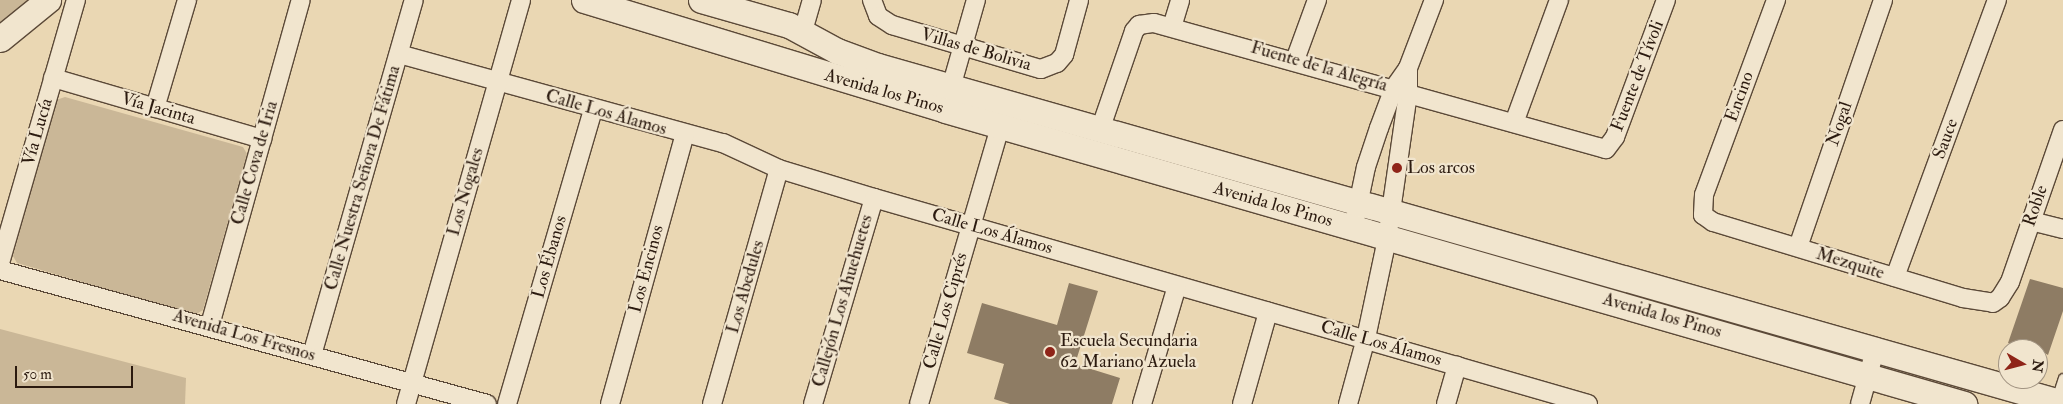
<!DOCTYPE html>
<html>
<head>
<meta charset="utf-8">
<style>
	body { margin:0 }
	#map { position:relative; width:2063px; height:404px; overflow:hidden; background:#ead7b3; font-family:"IM FELL Double Pica",serif }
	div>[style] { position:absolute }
	.green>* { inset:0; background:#cab797 }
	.building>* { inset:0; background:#8e7c64 }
	.roads { filter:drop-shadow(1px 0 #5b4938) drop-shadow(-1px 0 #5b4938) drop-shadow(0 1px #5b4938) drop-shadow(0 -1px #5b4938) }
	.lane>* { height:9px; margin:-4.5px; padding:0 4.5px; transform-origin:4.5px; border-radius:4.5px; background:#f1e5ce }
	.street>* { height:18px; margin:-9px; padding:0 9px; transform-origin:9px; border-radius:9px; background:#f1e5ce }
	.secondary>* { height:25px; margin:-12.5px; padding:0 12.5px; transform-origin:12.5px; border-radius:12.5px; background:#f1e5ce }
	.dots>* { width:14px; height:14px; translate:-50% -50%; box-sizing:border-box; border:2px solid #f1e5ce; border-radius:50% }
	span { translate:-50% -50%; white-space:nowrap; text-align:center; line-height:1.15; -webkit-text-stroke:4.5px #f1e5ce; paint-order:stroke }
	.street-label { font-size:18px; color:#2b1a0f }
	.poi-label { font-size:18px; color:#2b1a0f }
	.left { translate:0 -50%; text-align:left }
	.north { position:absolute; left:1998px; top:339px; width:50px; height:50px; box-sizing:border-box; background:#f1e5ce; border:1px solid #a29482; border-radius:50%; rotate:98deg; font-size:14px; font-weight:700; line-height:20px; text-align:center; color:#2b1a0f }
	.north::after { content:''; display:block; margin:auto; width:18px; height:22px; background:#8f2418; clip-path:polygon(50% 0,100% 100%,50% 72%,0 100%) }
	.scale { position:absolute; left:15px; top:366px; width:118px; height:22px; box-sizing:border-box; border:2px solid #2b1a0f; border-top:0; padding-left:6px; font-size:15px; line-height:18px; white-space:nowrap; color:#2b1a0f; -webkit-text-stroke:4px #f1e5ce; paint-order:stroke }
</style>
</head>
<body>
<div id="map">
	<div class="green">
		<i style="clip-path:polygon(0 0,29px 0,0 24px)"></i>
		<i style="clip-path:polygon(65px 97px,243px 147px,247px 154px,203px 310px,195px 315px,17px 263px,13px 256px,56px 100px)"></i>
		<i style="clip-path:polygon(0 329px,186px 378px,185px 404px,0 404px)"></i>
	</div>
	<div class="building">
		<i style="clip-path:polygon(2030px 279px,2063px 288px,2063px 311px,2048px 355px,2038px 349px,2008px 343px)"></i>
		<i style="clip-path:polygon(1069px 283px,1098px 291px,1075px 364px,1120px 378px,1112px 404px,1010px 404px,994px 399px,1004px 364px,967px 353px,982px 303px,1057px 325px)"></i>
	</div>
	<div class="roads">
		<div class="lane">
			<i style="left:2056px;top:399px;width:22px;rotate:-72deg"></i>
		</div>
		<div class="street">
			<i style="left:872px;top:0;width:17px;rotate:69deg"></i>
			<i style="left:878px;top:16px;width:17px;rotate:33deg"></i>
			<i style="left:892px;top:25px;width:155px;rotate:16.5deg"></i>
			<i style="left:1041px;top:69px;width:17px;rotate:-21deg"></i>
			<i style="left:1057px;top:63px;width:11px;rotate:-49deg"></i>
			<i style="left:1064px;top:55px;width:57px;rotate:-74.7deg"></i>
			<i style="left:1776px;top:0;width:208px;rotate:110.3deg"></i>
			<i style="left:1704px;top:195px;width:20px;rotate:93deg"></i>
			<i style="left:1703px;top:215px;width:12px;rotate:35deg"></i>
			<i style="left:1713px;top:222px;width:261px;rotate:16.9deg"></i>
			<i style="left:1963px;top:298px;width:30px;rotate:9deg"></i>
			<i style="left:1993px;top:303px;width:9px;rotate:-36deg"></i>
			<i style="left:2000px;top:298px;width:19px;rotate:-58deg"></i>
			<i style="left:2010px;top:282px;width:161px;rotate:-70.8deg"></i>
			<i style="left:1172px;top:27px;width:28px;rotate:-73deg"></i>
			<i style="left:803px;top:31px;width:32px;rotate:-74deg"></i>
			<i style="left:399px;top:54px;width:336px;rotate:15.4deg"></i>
			<i style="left:723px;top:143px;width:62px;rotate:24.9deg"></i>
			<i style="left:779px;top:169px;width:99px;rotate:17deg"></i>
			<i style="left:874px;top:198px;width:743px;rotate:16.09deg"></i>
			<i style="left:1295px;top:60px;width:64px;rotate:-69.9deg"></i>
			<i style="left:53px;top:78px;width:218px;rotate:16.3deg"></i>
			<i style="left:948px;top:98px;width:102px;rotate:-74.1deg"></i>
			<i style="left:155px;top:108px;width:113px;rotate:-73.5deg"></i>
			<i style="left:1514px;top:123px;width:131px;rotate:-69.9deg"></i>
			<i style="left:1100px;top:130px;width:105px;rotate:-71deg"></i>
			<i style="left:1134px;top:31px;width:8px;rotate:-50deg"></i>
			<i style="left:1139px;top:25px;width:15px;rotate:-8deg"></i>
			<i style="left:1154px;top:23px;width:469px;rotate:15.6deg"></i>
			<i style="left:1606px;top:149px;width:15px;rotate:-53deg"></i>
			<i style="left:1615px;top:137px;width:146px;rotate:-69.6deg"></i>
			<i style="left:2031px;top:221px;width:33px;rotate:14deg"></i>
			<i style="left:1353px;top:229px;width:63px;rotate:-78.2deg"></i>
			<i style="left:1366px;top:167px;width:41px;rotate:-71.6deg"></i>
			<i style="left:1379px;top:128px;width:43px;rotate:-69.4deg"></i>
			<i style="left:1394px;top:88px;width:24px;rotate:-55deg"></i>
			<i style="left:1408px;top:68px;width:73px;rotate:-69.1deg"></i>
			<i style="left:1798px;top:247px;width:261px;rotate:-71deg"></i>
			<i style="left:0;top:263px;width:274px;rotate:-73.9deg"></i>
			<i style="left:0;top:270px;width:505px;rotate:15.38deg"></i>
			<i style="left:1895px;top:277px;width:295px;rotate:-69.8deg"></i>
			<i style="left:210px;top:325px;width:337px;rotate:-74.4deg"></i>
			<i style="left:312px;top:355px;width:369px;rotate:-74deg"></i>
			<i style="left:406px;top:404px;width:420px;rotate:-74.1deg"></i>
			<i style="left:507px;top:404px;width:307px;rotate:-73.7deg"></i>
			<i style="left:610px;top:404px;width:280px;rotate:-74.5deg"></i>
			<i style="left:712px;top:404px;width:244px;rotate:-74.1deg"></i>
			<i style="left:813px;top:404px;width:215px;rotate:-73.5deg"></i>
			<i style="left:919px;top:404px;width:300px;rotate:-73.7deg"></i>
			<i style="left:1142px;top:404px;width:123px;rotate:-73.5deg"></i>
			<i style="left:1242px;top:404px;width:96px;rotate:-74.2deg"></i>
			<i style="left:1348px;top:404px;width:68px;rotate:-74.7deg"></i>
			<i style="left:1366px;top:338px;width:101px;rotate:-78deg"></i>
			<i style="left:1387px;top:239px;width:148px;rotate:-81.8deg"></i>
			<i style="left:1408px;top:93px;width:25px;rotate:-90deg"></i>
			<i style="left:1446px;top:404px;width:40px;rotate:-74deg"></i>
			<i style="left:1860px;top:404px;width:59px;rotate:-74.3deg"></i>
		</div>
		<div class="secondary">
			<i style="left:584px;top:0;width:377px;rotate:16.9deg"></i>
			<i style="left:945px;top:110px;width:1061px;rotate:16.09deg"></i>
			<i style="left:701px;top:0;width:91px;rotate:15.9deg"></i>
			<i style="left:789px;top:25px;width:55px;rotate:28.4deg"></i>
			<i style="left:837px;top:51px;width:44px;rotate:20.1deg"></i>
			<i style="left:878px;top:66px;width:1232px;rotate:15.88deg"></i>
			<i style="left:0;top:39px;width:62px;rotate:-39.1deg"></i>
		</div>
	</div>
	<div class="dots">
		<i style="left:1397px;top:168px;background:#8f2418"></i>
		<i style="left:1050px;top:352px;background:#8f2418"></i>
	</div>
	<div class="street-label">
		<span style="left:976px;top:50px;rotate:16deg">Villas de Bolivia</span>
		<span style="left:1319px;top:67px;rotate:16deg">Fuente de la Alegría</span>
		<span style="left:1638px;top:76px;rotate:-69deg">Fuente de Tívoli</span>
		<span style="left:884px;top:92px;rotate:16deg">Avenida los Pinos</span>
		<span style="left:1740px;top:97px;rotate:-70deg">Encino</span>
		<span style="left:158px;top:109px;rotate:16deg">Vía Jacinta</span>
		<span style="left:606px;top:113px;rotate:16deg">Calle Los Álamos</span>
		<span style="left:1840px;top:124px;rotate:-71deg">Nogal</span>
		<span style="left:38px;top:132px;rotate:-74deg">Vía Lucía</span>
		<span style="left:1946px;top:139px;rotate:-70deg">Sauce</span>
		<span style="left:255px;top:163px;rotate:-74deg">Calle Cova de Iria</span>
		<span style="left:363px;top:178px;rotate:-74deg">Calle Nuestra Señora De Fátima</span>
		<span style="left:466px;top:192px;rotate:-74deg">Los Nogales</span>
		<span style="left:1273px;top:205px;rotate:16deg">Avenida los Pinos</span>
		<span style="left:2036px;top:206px;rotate:-71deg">Roble</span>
		<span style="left:992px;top:232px;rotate:16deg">Calle Los Álamos</span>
		<span style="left:550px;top:257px;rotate:-74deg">Los Ébanos</span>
		<span style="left:1850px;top:264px;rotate:17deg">Mezquite</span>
		<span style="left:647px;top:269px;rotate:-75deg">Los Encinos</span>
		<span style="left:746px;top:287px;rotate:-74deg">Los Abedules</span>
		<span style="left:843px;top:301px;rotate:-74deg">Callejón Los Ahuehuetes</span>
		<span style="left:946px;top:311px;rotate:-74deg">Calle Los Ciprés</span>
		<span style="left:1662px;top:316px;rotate:16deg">Avenida los Pinos</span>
		<span style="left:244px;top:336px;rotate:16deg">Avenida Los Fresnos</span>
		<span style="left:1381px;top:344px;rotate:16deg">Calle Los Álamos</span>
	</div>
	<div class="poi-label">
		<span class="left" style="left:1407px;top:168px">Los arcos</span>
		<span class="left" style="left:1060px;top:352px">Escuela Secundaria<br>62 Mariano Azuela</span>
	</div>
	<div class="north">N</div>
	<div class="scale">50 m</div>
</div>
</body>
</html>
